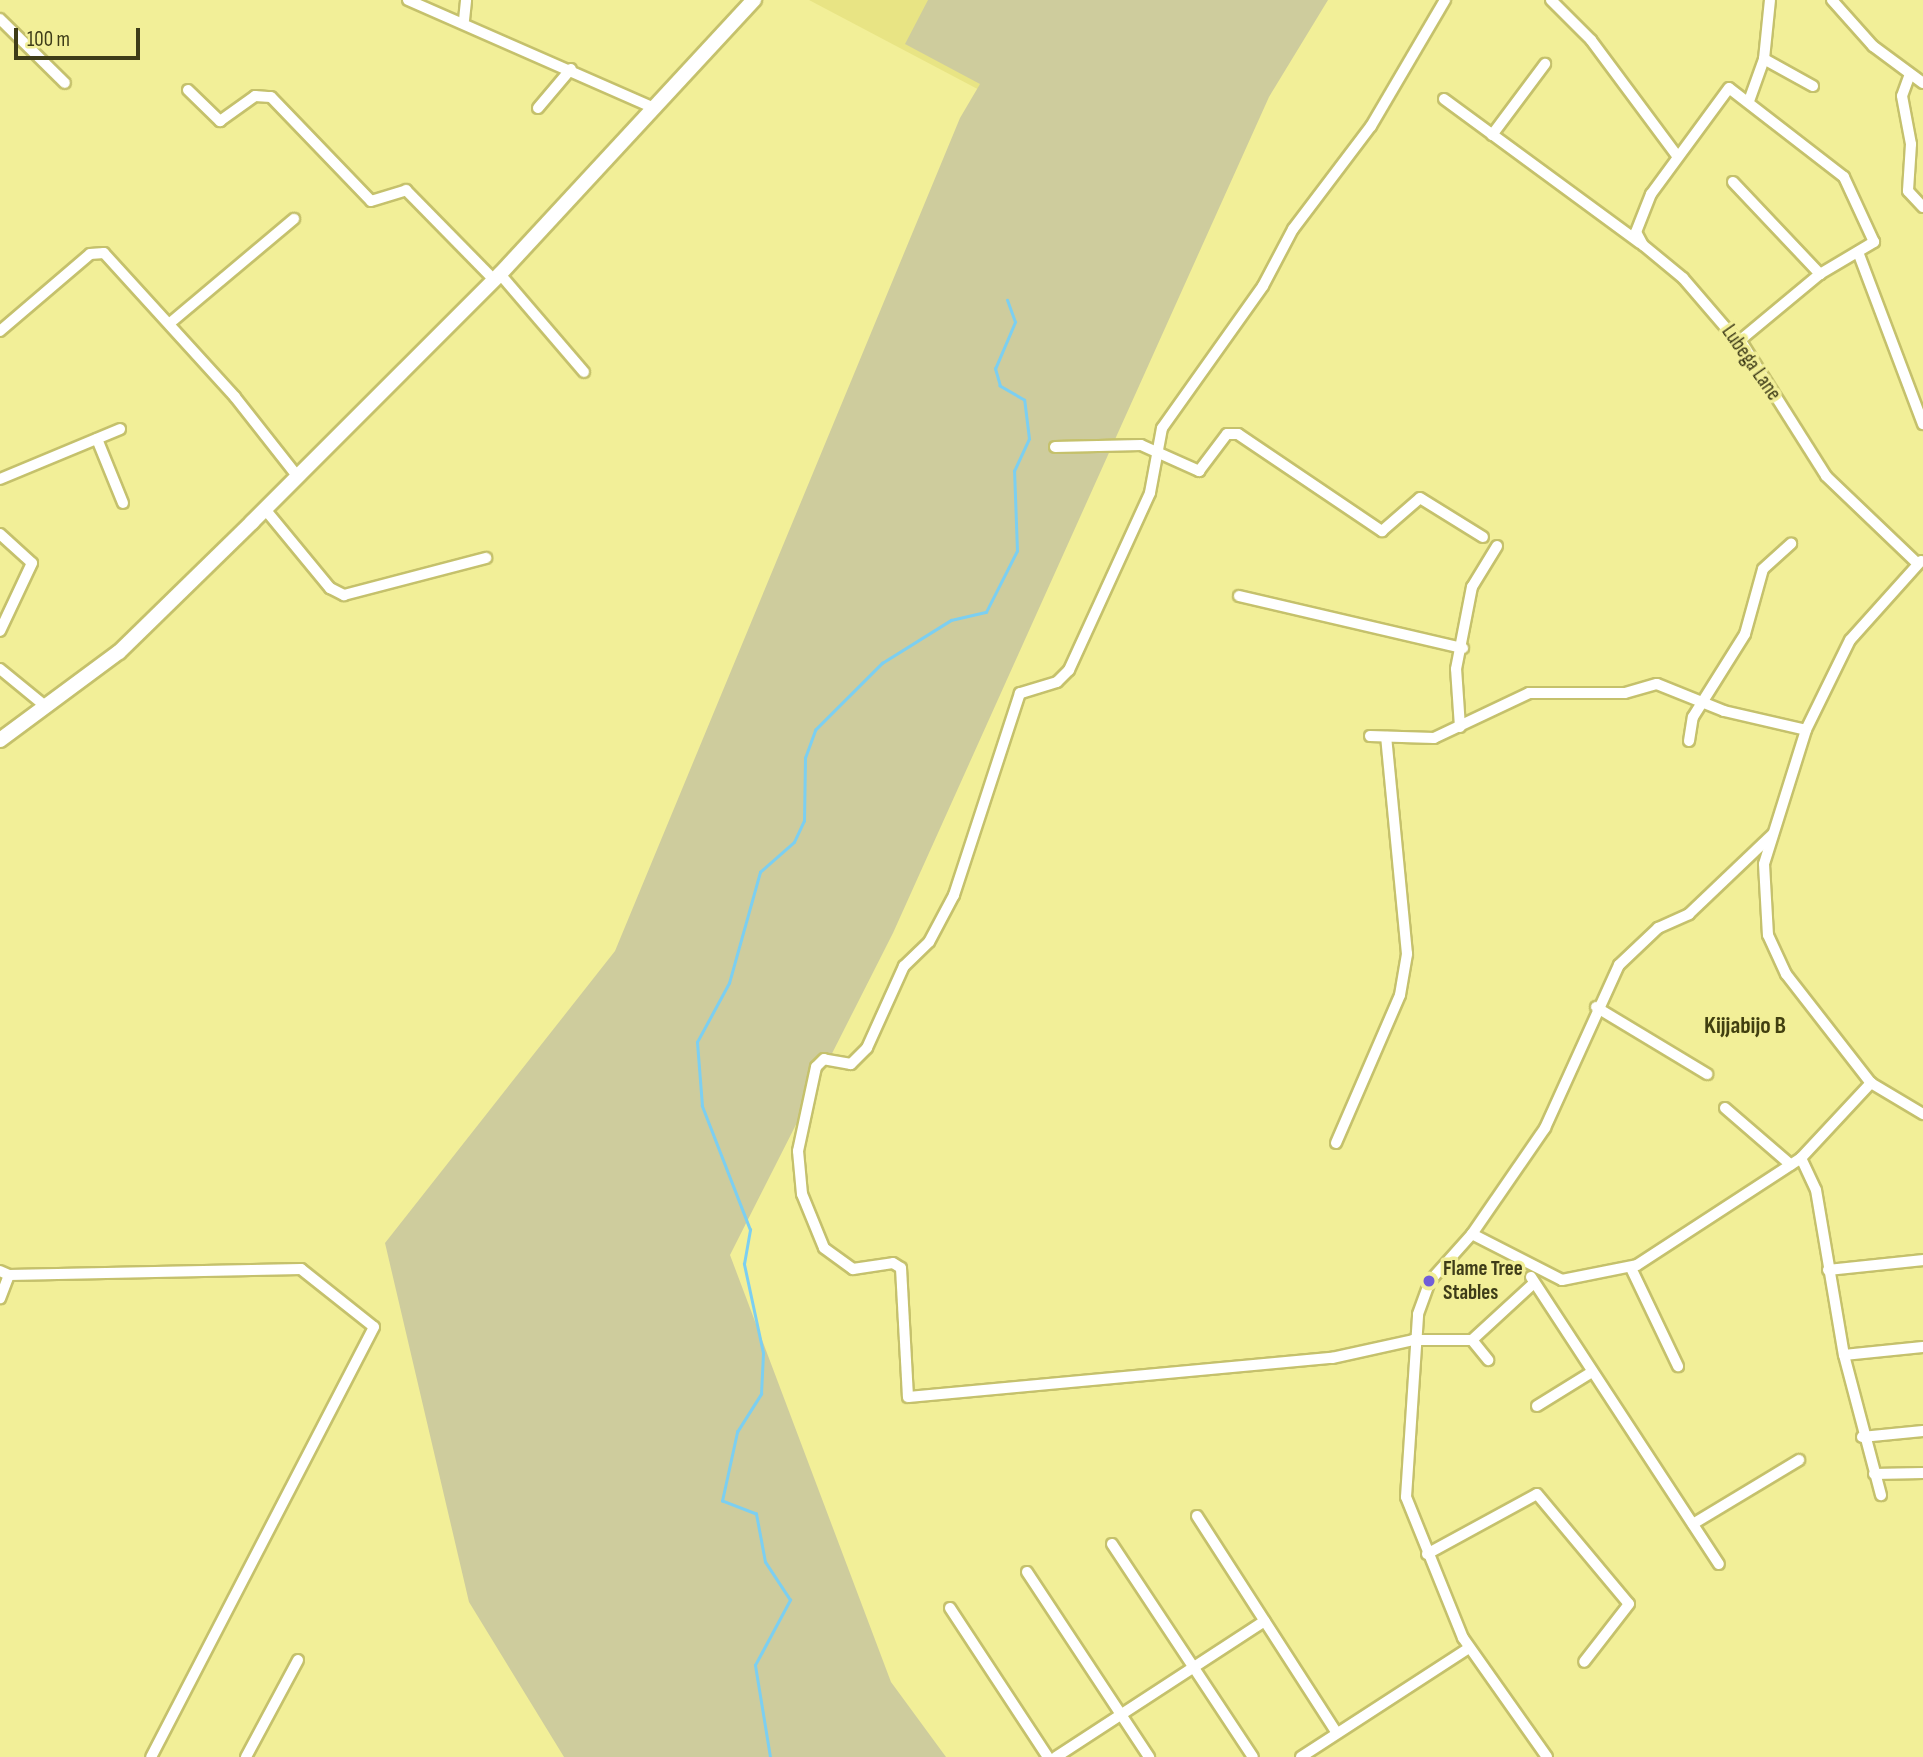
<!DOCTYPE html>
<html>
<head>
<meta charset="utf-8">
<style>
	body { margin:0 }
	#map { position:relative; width:1923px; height:1757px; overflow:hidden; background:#f2ef98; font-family:"Sofia Sans Condensed",sans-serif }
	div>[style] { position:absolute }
	.built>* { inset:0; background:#e8e484 }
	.green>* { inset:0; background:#cecc9d }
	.stream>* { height:2.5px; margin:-1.25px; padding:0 1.25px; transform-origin:1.25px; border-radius:1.25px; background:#7ccff1 }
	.roads { filter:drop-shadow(2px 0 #c5c16c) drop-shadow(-2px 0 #c5c16c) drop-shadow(0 2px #c5c16c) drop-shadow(0 -2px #c5c16c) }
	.street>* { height:10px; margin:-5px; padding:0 5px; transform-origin:5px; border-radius:5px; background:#fff }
	.secondary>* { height:14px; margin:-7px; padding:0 7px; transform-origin:7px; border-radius:7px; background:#fff }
	.dots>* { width:19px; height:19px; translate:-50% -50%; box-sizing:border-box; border:4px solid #f2ef98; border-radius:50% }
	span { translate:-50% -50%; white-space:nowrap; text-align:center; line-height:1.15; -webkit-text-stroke:7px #f2ef98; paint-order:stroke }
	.street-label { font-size:21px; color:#3e3c18 }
	.poi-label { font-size:21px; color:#3e3c18; font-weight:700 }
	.left { translate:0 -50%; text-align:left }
	.quarter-label { font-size:24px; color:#413f10; font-weight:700 }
	.scale { position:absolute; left:14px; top:28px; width:126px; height:32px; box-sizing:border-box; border:4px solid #3e3c18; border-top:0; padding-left:9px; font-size:21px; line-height:24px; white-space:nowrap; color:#3e3c18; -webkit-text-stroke:5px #f2ef98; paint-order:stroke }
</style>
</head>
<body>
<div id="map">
	<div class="built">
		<i style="clip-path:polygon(809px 0,1038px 0,987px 94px)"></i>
	</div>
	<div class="green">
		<i style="clip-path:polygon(928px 0,1328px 0,1269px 97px,893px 933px,730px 1255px,891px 1682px,946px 1757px,564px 1757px,469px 1602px,385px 1243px,615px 951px,960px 118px,980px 84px,905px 44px)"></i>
	</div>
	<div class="stream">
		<i style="left:770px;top:1757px;width:93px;rotate:-99.3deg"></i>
		<i style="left:755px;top:1665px;width:74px;rotate:-61.7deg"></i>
		<i style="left:790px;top:1600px;width:45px;rotate:-123.3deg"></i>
		<i style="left:765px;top:1562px;width:49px;rotate:-100.6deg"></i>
		<i style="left:756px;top:1514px;width:36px;rotate:-159deg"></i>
		<i style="left:722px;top:1501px;width:71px;rotate:-77.7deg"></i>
		<i style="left:737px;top:1432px;width:45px;rotate:-57.7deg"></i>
		<i style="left:761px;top:1394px;width:41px;rotate:-87.2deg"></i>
		<i style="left:763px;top:1353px;width:91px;rotate:-102.1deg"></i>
		<i style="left:744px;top:1264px;width:35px;rotate:-80deg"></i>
		<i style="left:750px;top:1230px;width:133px;rotate:-111.2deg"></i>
		<i style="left:702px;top:1106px;width:64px;rotate:-94.5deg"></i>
		<i style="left:697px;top:1042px;width:67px;rotate:-61.5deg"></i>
		<i style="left:729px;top:983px;width:115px;rotate:-74.4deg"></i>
		<i style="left:760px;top:872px;width:45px;rotate:-41.4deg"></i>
		<i style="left:794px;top:842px;width:23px;rotate:-65deg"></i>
		<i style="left:804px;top:821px;width:63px;rotate:-89.1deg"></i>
		<i style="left:805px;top:758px;width:30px;rotate:-70deg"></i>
		<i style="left:815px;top:730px;width:95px;rotate:-45deg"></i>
		<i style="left:882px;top:663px;width:81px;rotate:-31.9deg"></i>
		<i style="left:951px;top:620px;width:36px;rotate:-13deg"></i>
		<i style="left:986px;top:612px;width:68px;rotate:-63.1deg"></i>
		<i style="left:1017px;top:551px;width:80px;rotate:-92.1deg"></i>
		<i style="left:1014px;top:471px;width:35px;rotate:-65deg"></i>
		<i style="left:1029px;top:439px;width:39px;rotate:-97deg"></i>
		<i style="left:1024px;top:400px;width:28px;rotate:-150deg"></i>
		<i style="left:1000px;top:386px;width:18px;rotate:-106deg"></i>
		<i style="left:995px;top:369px;width:51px;rotate:-66.9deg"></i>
		<i style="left:1015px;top:322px;width:23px;rotate:-110deg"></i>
	</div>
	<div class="roads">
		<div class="street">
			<i style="left:408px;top:0;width:269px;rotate:23.7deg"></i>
			<i style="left:1445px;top:0;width:146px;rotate:120.4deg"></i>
			<i style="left:1371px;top:126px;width:129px;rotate:127.1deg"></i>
			<i style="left:1293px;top:229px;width:64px;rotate:117.8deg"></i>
			<i style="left:1263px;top:286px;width:174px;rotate:125.4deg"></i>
			<i style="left:1162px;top:428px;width:66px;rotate:100.5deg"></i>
			<i style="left:1150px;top:493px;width:195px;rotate:114.6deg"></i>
			<i style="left:1069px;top:670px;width:17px;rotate:135deg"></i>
			<i style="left:1057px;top:682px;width:39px;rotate:163deg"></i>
			<i style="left:1020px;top:693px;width:213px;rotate:108.1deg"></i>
			<i style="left:954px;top:895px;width:53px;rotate:118deg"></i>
			<i style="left:929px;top:942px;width:35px;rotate:136deg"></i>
			<i style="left:904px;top:966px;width:90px;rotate:114.3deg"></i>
			<i style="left:867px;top:1048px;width:23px;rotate:135deg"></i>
			<i style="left:851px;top:1064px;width:27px;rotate:-170deg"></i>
			<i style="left:824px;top:1059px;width:11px;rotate:135deg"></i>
			<i style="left:816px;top:1067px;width:86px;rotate:102.1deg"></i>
			<i style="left:798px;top:1151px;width:43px;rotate:84.7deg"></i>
			<i style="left:802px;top:1194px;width:58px;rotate:67.8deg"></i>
			<i style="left:824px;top:1248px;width:36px;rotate:36deg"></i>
			<i style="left:853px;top:1269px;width:40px;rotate:-8.5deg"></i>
			<i style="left:893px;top:1263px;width:9px;rotate:32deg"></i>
			<i style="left:901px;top:1268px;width:129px;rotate:86.9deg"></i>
			<i style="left:908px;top:1397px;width:426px;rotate:-5.3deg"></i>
			<i style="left:1332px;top:1358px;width:83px;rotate:-12.5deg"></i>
			<i style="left:1413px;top:1340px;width:59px"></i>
			<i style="left:1472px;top:1340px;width:84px;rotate:-42.6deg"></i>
			<i style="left:1551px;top:0;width:57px;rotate:45deg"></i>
			<i style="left:1591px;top:40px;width:144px;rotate:53.4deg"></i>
			<i style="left:1832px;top:0;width:62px;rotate:48.3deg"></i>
			<i style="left:1873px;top:46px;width:62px;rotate:36.5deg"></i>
			<i style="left:0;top:19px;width:91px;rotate:44.6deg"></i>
			<i style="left:464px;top:20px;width:20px;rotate:-84deg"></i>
			<i style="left:1764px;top:59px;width:56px;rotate:28.9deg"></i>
			<i style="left:1910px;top:74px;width:23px;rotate:110deg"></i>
			<i style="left:1902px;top:96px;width:49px;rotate:79.4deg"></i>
			<i style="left:1911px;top:144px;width:47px;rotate:93.7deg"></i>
			<i style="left:1908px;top:191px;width:22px;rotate:47deg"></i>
			<i style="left:188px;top:90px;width:45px;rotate:44.1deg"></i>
			<i style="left:220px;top:121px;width:43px;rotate:-35.5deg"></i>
			<i style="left:255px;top:96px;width:16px;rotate:4deg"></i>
			<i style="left:271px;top:97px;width:144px;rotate:46.1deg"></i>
			<i style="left:371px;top:201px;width:37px;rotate:-17deg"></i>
			<i style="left:406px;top:190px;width:126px;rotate:45.6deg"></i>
			<i style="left:1444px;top:99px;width:243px;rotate:36.3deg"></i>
			<i style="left:1749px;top:101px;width:45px;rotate:-70.3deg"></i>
			<i style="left:1764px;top:59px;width:59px;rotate:-84.2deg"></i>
			<i style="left:538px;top:108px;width:51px;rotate:-49.8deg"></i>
			<i style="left:1492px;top:135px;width:89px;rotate:-53.3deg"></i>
			<i style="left:1733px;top:182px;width:127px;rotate:46.6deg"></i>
			<i style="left:1858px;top:252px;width:184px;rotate:69.3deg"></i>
			<i style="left:500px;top:274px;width:129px;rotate:49.4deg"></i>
			<i style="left:170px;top:323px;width:162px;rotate:-40deg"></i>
			<i style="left:0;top:331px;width:118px;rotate:-40.5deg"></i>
			<i style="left:90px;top:254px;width:14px;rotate:-4deg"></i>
			<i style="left:104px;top:253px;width:195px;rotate:47.7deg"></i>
			<i style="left:235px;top:397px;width:102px;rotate:51.8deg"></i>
			<i style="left:1738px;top:342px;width:107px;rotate:-39.7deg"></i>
			<i style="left:1820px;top:274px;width:63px;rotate:-30.7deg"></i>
			<i style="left:1874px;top:242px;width:72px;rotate:-114.8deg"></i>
			<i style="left:1844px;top:177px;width:145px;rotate:-142.3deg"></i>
			<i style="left:1729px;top:88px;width:132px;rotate:126.3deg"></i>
			<i style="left:1651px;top:194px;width:41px;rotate:111.5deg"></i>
			<i style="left:1636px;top:232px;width:15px;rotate:62deg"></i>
			<i style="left:1643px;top:245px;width:52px;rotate:39.5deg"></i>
			<i style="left:1683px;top:278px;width:84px;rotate:49.3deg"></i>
			<i style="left:1738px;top:342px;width:4px;rotate:14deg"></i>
			<i style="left:1742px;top:343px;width:157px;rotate:57.7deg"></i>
			<i style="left:1826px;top:476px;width:126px;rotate:43.7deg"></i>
			<i style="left:97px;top:439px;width:69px;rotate:67.9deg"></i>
			<i style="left:1055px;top:447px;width:86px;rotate:-1.3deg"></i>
			<i style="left:1141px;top:445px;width:64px;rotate:24.1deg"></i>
			<i style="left:1199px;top:471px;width:46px;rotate:-52.9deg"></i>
			<i style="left:1227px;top:434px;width:11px"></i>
			<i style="left:1238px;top:434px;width:174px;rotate:34deg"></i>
			<i style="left:1382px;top:531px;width:50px;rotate:-41deg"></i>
			<i style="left:1420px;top:498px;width:74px;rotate:31.8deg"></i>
			<i style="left:0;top:479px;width:130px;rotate:-22.6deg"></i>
			<i style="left:264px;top:508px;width:104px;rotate:50.5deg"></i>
			<i style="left:330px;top:588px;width:16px;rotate:27deg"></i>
			<i style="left:344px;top:595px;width:147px;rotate:-14.6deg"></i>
			<i style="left:0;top:534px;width:43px;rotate:42.2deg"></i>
			<i style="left:32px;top:563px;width:75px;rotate:115.2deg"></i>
			<i style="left:1921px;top:561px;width:106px;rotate:131.9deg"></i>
			<i style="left:1850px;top:640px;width:100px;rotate:116.1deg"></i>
			<i style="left:1806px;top:730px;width:140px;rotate:107.4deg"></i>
			<i style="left:1764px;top:864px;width:71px;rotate:86.8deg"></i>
			<i style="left:1768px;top:935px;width:43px;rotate:65.2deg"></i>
			<i style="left:1786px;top:974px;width:138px;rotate:52.1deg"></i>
			<i style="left:1871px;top:1083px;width:61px;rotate:30.8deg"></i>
			<i style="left:1239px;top:596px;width:230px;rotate:13.1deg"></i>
			<i style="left:0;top:669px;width:57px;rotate:39.3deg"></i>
			<i style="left:1460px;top:727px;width:58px;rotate:-93.9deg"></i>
			<i style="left:1456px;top:669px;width:84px;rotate:-79deg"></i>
			<i style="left:1472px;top:587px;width:48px;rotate:-58.6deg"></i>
			<i style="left:1370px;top:736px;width:64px;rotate:1.8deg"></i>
			<i style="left:1434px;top:738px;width:105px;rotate:-25.3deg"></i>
			<i style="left:1529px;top:693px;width:96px"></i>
			<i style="left:1625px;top:693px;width:33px;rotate:-16deg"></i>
			<i style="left:1657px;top:684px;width:72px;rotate:21.9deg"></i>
			<i style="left:1724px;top:711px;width:84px;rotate:13deg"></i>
			<i style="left:1689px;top:741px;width:24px;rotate:-81deg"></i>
			<i style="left:1693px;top:717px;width:98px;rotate:-57.9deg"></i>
			<i style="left:1745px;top:634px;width:67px;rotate:-74.5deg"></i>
			<i style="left:1763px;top:569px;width:38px;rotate:-42deg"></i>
			<i style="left:1596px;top:1007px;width:130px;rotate:31.1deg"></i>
			<i style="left:1725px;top:1108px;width:87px;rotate:40.8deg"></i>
			<i style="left:1336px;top:1143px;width:161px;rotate:-66.6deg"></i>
			<i style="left:1400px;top:995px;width:42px;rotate:-80.3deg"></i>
			<i style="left:1407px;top:954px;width:218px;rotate:-95.5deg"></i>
			<i style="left:1801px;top:1158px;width:35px;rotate:65deg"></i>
			<i style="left:1816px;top:1190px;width:167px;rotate:80.4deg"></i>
			<i style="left:1844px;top:1355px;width:145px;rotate:75.2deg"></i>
			<i style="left:1472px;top:1234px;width:101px;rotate:27.1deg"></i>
			<i style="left:1562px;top:1280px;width:76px;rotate:-11.3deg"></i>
			<i style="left:1637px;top:1265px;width:196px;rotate:-33.1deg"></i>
			<i style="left:1801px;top:1158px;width:103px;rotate:-47deg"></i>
			<i style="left:1631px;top:1268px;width:109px;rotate:64.4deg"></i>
			<i style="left:1828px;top:1270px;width:96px;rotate:-6deg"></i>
			<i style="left:0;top:1271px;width:10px;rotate:24deg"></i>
			<i style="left:9px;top:1275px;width:25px;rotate:111deg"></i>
			<i style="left:9px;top:1275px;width:292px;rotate:-1.2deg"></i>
			<i style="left:301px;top:1269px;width:93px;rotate:38.5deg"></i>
			<i style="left:374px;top:1327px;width:484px;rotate:117.4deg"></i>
			<i style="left:1531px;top:1277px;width:343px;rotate:56.8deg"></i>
			<i style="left:1472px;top:1340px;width:26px;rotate:51deg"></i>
			<i style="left:1844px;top:1355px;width:79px;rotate:-5.8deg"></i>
			<i style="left:1537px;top:1406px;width:65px;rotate:-31.7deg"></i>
			<i style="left:1862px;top:1437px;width:61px;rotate:-5.6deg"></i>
			<i style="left:1874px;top:1474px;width:49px;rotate:-1.2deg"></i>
			<i style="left:1197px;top:1516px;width:255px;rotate:57.2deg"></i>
			<i style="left:1693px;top:1524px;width:124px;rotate:-31.1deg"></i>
			<i style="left:1112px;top:1544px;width:255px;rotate:56.5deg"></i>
			<i style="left:1427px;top:1554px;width:125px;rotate:-28.6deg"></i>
			<i style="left:1537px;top:1494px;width:143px;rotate:50.1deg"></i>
			<i style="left:1629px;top:1604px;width:73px;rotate:127.8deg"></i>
			<i style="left:1027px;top:1572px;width:222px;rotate:56.6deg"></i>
			<i style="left:950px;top:1608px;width:178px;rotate:56.7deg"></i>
			<i style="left:246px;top:1757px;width:110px;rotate:-61.8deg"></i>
			<i style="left:1056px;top:1757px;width:249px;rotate:-33.1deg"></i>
			<i style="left:1301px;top:1757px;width:200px;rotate:-33deg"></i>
			<i style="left:1547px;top:1757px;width:146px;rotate:-125.2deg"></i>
			<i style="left:1463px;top:1638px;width:152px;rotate:-112deg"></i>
			<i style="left:1406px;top:1497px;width:183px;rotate:-86.2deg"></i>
			<i style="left:1418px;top:1314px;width:35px;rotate:-70deg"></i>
			<i style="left:1430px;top:1281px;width:63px;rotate:-48.2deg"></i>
			<i style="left:1472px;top:1234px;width:129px;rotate:-55.4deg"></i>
			<i style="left:1545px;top:1128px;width:179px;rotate:-65.6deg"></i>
			<i style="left:1619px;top:965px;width:54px;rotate:-43.5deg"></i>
			<i style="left:1658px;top:928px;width:34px;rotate:-24deg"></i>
			<i style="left:1689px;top:914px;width:115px;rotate:-43.6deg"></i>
		</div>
		<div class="secondary">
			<i style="left:0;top:740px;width:148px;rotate:-36.5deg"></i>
			<i style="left:119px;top:652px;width:186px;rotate:-44.3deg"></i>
			<i style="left:252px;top:522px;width:351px;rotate:-45deg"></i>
			<i style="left:500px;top:274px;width:374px;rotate:-47.2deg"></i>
		</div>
	</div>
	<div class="dots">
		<i style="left:1429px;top:1281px;background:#715ed8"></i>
	</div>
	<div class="street-label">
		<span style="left:1751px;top:363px;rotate:55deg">Lubega Lane</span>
	</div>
	<div class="poi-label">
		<span class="left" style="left:1443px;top:1281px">Flame Tree<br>Stables</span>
	</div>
	<div class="quarter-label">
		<span style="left:1745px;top:1026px">Kijjabijo B</span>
	</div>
	<div class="scale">100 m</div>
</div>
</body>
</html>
